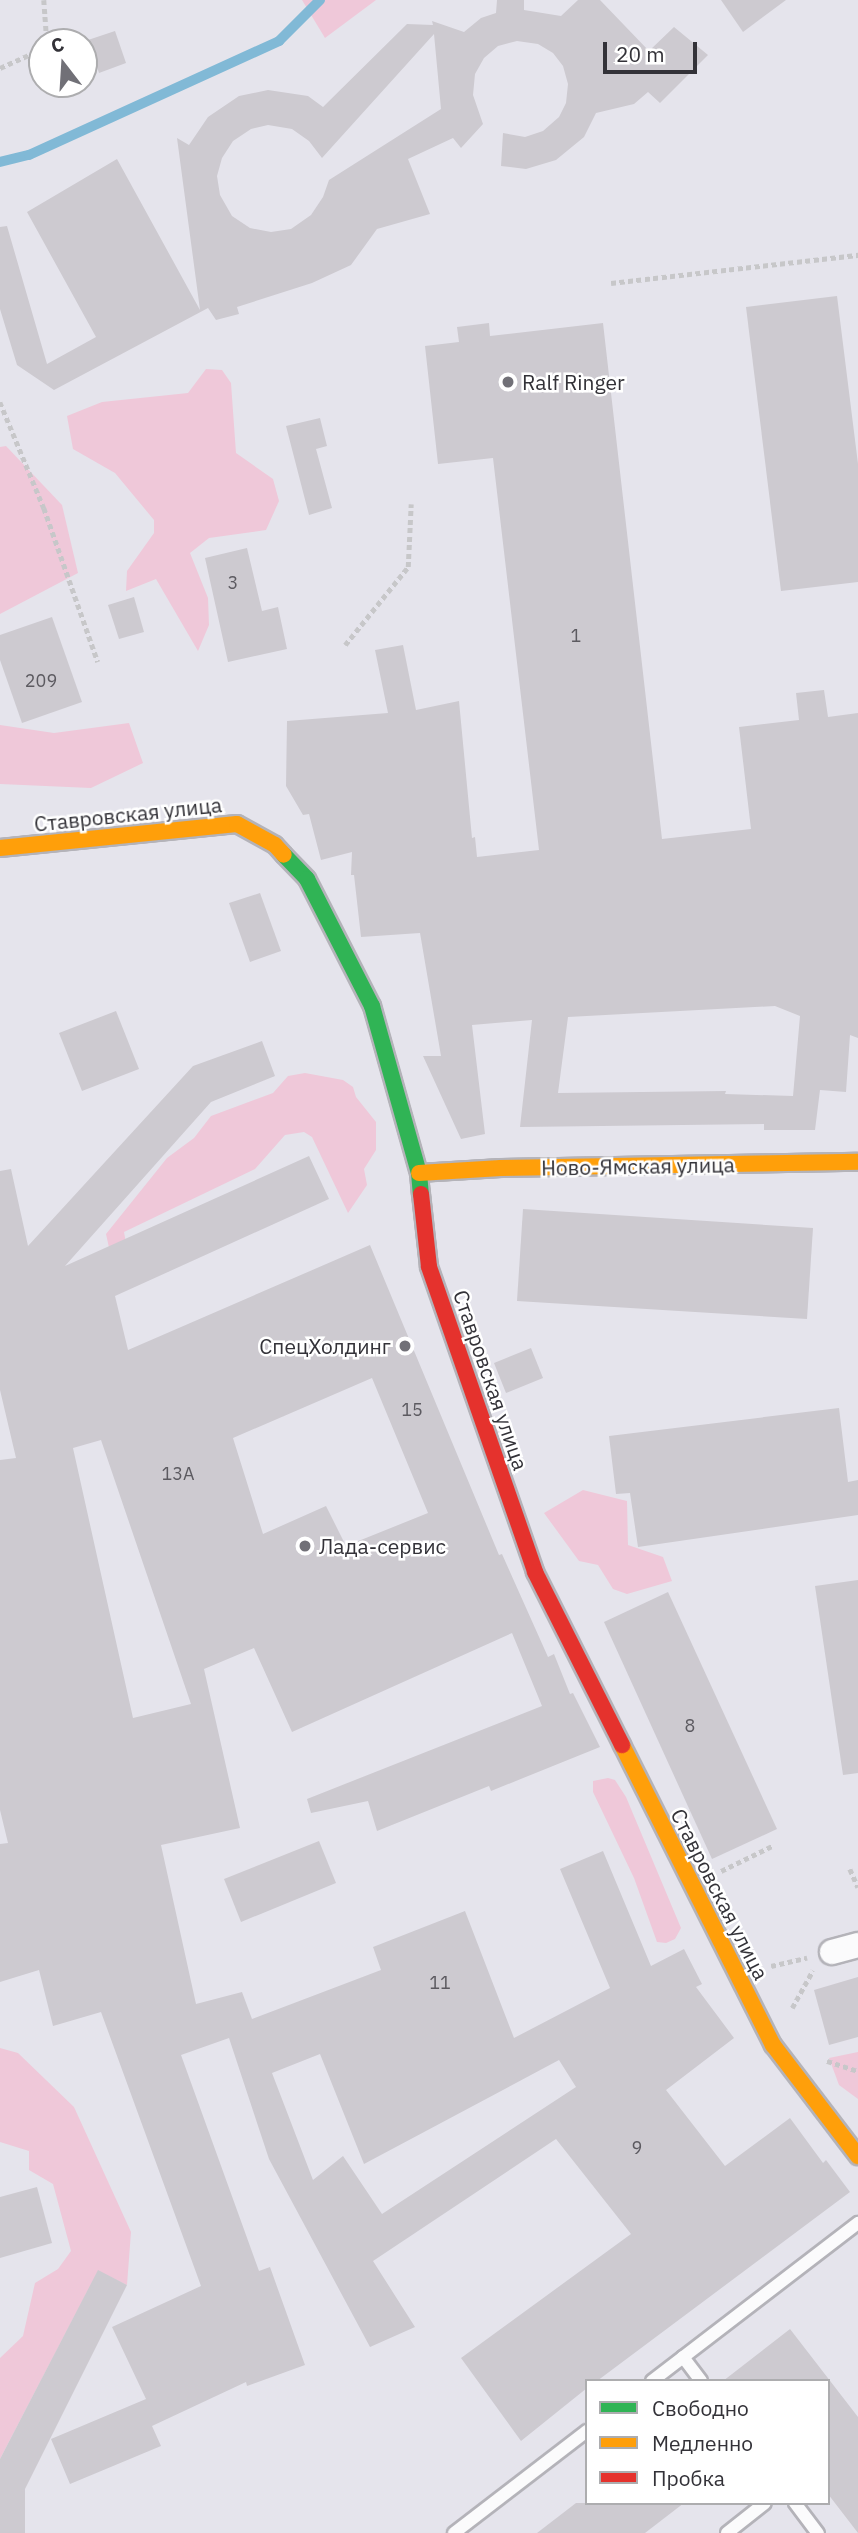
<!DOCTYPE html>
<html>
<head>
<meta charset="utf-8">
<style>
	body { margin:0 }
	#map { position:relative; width:858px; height:2533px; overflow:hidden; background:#e5e4ec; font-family:"IBM Plex Sans",sans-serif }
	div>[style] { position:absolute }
	.green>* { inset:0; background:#efc8d9 }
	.stream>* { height:10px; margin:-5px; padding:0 5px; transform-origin:5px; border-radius:5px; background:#81b9d6 }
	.building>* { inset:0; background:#cdcad0 }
	.path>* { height:4.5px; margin-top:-2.25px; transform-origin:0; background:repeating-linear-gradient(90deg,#c7c7c9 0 5px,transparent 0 8.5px) }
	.roads { filter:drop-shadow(2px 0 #b4b3b9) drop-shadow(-2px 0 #b4b3b9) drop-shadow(0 2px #b4b3b9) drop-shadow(0 -2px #b4b3b9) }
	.lane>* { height:12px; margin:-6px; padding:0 6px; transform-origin:6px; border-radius:6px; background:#fbfbfc }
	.street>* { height:24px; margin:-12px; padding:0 12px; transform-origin:12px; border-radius:12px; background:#fbfbfc }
	.fast>* { height:16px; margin:-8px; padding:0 8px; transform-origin:8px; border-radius:8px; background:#30b455 }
	.slow>* { height:16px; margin:-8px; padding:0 8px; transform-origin:8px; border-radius:8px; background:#ff9f0a }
	.jam>* { height:16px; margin:-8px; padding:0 8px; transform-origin:8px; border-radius:8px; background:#e5322d }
	.dots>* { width:19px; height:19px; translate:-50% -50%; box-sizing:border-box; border:4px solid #fff; border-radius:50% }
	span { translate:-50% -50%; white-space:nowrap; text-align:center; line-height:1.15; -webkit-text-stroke:5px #fff; paint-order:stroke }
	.number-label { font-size:18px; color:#5c5a60 }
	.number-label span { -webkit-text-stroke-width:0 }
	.poi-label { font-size:21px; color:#333238 }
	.left { translate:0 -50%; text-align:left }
	.right { translate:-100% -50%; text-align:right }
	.street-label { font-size:21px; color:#333238 }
	.legend { position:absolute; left:585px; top:2379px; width:245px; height:126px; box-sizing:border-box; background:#fff; border:2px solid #adadaf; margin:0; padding:9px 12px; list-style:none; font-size:21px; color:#333238 }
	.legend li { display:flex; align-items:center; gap:14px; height:35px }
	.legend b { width:35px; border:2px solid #adadaf }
	.north { position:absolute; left:28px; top:28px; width:70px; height:70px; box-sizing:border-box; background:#fff; border:2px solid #adadaf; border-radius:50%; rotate:343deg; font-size:19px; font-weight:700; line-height:28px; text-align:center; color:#333238 }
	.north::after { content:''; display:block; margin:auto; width:24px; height:32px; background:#717077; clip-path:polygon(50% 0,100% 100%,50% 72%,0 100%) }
	.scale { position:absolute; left:603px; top:42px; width:94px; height:32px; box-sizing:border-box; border:4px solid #333238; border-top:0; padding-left:9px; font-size:21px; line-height:24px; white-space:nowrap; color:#333238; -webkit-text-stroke:5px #fff; paint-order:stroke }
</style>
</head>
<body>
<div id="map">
	<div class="green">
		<i style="clip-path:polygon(302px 0,376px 0,325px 38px)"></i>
		<i style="clip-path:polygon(206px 369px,222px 370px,231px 383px,236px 453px,273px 479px,279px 501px,266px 530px,209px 538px,190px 553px,208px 598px,209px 625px,198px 651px,156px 579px,126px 591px,127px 571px,154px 533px,154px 520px,115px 473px,73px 449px,67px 416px,102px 402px,188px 393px)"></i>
		<i style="clip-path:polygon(6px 446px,62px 505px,78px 573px,0 614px,0 447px)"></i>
		<i style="clip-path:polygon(129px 723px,143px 763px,91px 788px,0 784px,0 725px,54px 733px)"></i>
		<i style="clip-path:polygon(305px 1073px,343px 1080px,353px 1087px,356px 1097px,376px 1122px,376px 1150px,364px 1169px,367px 1185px,348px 1213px,312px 1137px,304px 1132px,285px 1135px,255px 1169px,124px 1232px,132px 1275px,118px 1288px,106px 1234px,167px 1158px,194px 1138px,211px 1116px,273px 1093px,288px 1076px)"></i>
		<i style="clip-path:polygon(583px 1490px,627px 1501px,628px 1545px,663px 1557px,672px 1581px,627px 1594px,613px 1589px,598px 1565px,579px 1561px,544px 1513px)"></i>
		<i style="clip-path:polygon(608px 1778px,615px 1780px,626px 1797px,681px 1928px,675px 1939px,666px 1943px,657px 1942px,634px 1878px,593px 1792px,593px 1781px)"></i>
		<i style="clip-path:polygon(0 2048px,18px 2053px,74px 2107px,131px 2232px,127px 2285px,98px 2271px,0 2459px,0 2358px,23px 2336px,35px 2283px,58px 2269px,71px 2251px,53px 2184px,29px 2170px,29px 2151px,0 2142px)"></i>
		<i style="clip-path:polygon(858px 2052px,858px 2099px,839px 2085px,829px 2058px)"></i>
	</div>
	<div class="stream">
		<i style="left:0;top:162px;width:30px;rotate:-14deg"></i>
		<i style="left:29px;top:155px;width:275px;rotate:-24.5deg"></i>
		<i style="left:279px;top:41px;width:58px;rotate:-45deg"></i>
	</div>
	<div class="building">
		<i style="clip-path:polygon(evenodd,497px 0,524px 0,524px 10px,561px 16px,578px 0,600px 0,649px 51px,674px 27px,708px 55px,660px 103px,648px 92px,634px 104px,596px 113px,584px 137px,556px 160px,526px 169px,501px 166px,503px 133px,525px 137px,543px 131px,559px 117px,566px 103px,568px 84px,563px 66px,553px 53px,538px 44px,517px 41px,498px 46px,484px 58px,475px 74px,473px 95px,483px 124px,461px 148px,453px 138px,408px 159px,430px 214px,377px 229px,351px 265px,312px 283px,237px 307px,239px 314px,216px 320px,208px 308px,54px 390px,17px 365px,0 309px,0 227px,7px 226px,47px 364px,96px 337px,27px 212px,117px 159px,200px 310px,177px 138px,189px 145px,208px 117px,239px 96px,268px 90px,308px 96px,323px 107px,407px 24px,433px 25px,432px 21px,464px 32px,481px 18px,496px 13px,497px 0,434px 34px,441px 109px,329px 180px,323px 197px,311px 215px,291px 229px,271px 232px,250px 228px,232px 216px,220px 195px,217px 176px,222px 158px,233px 141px,251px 129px,268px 125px,292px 129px,309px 141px,322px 158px,434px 34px)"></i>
		<i style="clip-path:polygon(721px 0,786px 0,743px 32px)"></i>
		<i style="clip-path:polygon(115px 31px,126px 63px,99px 73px,88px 40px)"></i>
		<i style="clip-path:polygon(837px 296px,858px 464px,858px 582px,781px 591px,746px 307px)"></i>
		<i style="clip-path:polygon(evenodd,489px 323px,490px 336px,603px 323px,662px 839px,751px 829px,739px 727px,799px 720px,796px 693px,824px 690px,828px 717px,858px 713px,858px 1038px,850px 1035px,846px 1092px,820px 1090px,815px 1130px,764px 1130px,764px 1124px,520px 1127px,532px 1020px,472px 1025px,485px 1134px,461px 1139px,423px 1056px,441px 1056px,420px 933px,361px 937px,354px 875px,351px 875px,352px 852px,321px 860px,309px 814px,303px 815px,286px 786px,287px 721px,388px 713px,375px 650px,403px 645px,416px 710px,459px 701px,472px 838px,475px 837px,477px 857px,539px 850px,493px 458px,438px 464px,425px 346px,459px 342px,457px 327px,489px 323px,775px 1006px,800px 1016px,793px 1096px,725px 1094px,726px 1091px,558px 1093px,568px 1017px,775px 1006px)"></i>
		<i style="clip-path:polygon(320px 418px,327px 446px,316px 449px,332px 508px,309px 515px,286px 426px)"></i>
		<i style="clip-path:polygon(247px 548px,262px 611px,278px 607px,287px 649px,228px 662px,205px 558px)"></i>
		<i style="clip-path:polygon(134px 597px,144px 632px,119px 639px,108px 605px)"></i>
		<i style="clip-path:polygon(52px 617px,82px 702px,22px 723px,0 660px,0 635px)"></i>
		<i style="clip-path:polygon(260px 893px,281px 951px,250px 962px,229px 903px)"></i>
		<i style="clip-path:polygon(116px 1011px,139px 1069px,82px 1091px,59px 1033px)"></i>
		<i style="clip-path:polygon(evenodd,262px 1041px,275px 1076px,211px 1102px,65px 1266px,309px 1156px,329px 1199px,115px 1296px,128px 1350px,370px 1245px,499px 1555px,502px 1554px,548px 1657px,554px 1654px,570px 1694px,573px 1693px,600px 1747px,491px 1791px,489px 1786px,377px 1831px,368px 1801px,311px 1813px,307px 1799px,542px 1706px,512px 1633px,292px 1732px,254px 1648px,204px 1669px,240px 1828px,161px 1845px,196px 2004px,242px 1992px,252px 2019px,381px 1970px,373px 1947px,465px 1911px,514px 2038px,610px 1988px,560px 1869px,603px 1851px,651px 1966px,684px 1949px,702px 1984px,696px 1987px,734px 2038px,666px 2090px,725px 2166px,790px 2118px,823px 2163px,826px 2160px,850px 2192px,597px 2381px,587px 2381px,587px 2388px,521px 2441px,461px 2358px,631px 2234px,556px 2139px,373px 2261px,415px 2327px,370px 2347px,269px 2159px,229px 2038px,181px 2055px,259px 2271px,270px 2267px,305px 2365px,247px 2386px,246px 2382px,152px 2426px,161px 2446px,70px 2484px,51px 2439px,146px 2399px,112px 2327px,201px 2286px,101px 2012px,53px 2026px,39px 1970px,0 1982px,0 1844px,8px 1843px,0 1810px,0 1460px,16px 1458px,0 1390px,0 1171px,11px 1169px,28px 1246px,193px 1066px,262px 1041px,372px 1378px,428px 1513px,346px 1546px,326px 1506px,263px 1534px,233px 1438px,372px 1378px,262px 1041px,101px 1440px,191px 1704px,133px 1718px,73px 1448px,101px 1440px,262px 1041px,320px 2054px,364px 2164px,559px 2060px,576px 2087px,382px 2214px,343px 2156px,313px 2180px,272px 2073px,320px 2054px)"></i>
		<i style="clip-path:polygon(523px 1209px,813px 1228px,807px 1319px,517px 1301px)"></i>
		<i style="clip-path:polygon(531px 1348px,543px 1378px,506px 1393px,494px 1363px)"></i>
		<i style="clip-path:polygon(839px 1408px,848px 1482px,858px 1480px,858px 1515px,638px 1547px,630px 1493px,616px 1494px,609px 1436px)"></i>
		<i style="clip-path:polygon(858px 1580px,858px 1773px,843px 1775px,815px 1586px)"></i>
		<i style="clip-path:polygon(668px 1592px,777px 1829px,712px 1859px,604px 1622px)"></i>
		<i style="clip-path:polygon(319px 1841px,336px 1883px,241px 1922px,224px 1879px)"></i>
		<i style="clip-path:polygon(858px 1977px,858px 2037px,829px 2045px,814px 1990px)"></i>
		<i style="clip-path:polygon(37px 2187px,52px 2243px,0 2258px,0 2197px)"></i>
		<i style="clip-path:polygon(98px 2270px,127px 2285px,25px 2489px,25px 2533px,0 2533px,0 2459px)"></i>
		<i style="clip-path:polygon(790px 2329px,858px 2417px,858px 2533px,828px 2494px,828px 2381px,723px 2381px)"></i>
		<i style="clip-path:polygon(576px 2503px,684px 2503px,645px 2533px,537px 2533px)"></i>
	</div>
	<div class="path">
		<i style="left:44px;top:0;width:42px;rotate:85.9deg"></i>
		<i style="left:0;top:68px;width:46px;rotate:-24.3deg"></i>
		<i style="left:611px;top:283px;width:249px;rotate:-6.5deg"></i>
		<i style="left:0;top:402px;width:115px;rotate:67.5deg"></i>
		<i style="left:44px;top:508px;width:163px;rotate:70.7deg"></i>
		<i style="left:345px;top:645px;width:100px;rotate:-51.1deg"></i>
		<i style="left:408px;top:567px;width:63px;rotate:-87.3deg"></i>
		<i style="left:850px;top:1869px;width:20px;rotate:66deg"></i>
		<i style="left:721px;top:1871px;width:59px;rotate:-26.1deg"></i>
		<i style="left:771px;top:1966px;width:37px;rotate:-13deg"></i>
		<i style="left:792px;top:2008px;width:43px;rotate:-61.1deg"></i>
		<i style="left:827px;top:2061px;width:33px;rotate:18deg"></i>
	</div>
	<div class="roads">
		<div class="lane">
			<i style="left:683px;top:2357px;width:30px;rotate:53deg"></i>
			<i style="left:652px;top:2381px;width:260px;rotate:-37.5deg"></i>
			<i style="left:795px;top:2503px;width:38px;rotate:53deg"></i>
			<i style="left:454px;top:2533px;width:168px;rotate:-37.5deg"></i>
			<i style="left:727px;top:2533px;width:48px;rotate:-38.3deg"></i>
		</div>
		<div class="street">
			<i style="left:832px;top:1952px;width:27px;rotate:-15deg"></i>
		</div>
		<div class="fast">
			<i style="left:284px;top:855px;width:33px;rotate:46deg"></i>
			<i style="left:307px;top:879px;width:143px;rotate:62.9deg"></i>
			<i style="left:372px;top:1006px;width:173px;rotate:74.3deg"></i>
			<i style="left:419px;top:1173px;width:21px;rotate:85deg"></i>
		</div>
		<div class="slow">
			<i style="left:0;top:848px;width:238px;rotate:-5.8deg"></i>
			<i style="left:237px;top:824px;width:43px;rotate:28.9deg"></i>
			<i style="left:275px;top:845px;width:13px;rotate:48deg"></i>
			<i style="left:419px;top:1173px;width:82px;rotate:-3.5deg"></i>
			<i style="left:501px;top:1168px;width:357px;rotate:-1deg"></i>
			<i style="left:622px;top:1745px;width:336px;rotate:63.3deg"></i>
			<i style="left:773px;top:2045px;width:140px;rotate:52.6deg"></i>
		</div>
		<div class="jam">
			<i style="left:421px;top:1194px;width:73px;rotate:83.7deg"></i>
			<i style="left:429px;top:1267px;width:323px;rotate:70.8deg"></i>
			<i style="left:535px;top:1572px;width:194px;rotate:63.3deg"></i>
		</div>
	</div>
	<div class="dots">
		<i style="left:508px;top:382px;background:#717077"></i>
		<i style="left:405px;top:1346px;background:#717077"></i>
		<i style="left:305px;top:1546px;background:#717077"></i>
	</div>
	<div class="number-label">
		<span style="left:233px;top:583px">3</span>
		<span style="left:576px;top:636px">1</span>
		<span style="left:41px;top:681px">209</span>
		<span style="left:412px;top:1410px">15</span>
		<span style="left:178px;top:1474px">13А</span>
		<span style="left:690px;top:1726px">8</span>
		<span style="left:440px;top:1983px">11</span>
		<span style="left:637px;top:2148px">9</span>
	</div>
	<div class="poi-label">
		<span class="left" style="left:522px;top:382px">Ralf Ringer</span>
		<span class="right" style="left:391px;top:1346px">СпецХолдинг</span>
		<span class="left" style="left:319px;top:1546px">Лада-сервис</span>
	</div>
	<div class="street-label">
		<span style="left:128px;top:814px;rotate:-6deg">Ставровская улица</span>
		<span style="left:638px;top:1166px;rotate:-1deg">Ново-Ямская улица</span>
		<span style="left:491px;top:1380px;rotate:71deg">Ставровская улица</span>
		<span style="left:720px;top:1894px;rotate:63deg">Ставровская улица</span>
	</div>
	<ul class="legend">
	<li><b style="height:9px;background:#30b455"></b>Свободно</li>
	<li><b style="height:9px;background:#ff9f0a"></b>Медленно</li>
	<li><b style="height:9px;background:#e5322d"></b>Пробка</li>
	</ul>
	<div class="north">С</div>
	<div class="scale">20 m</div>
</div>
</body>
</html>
